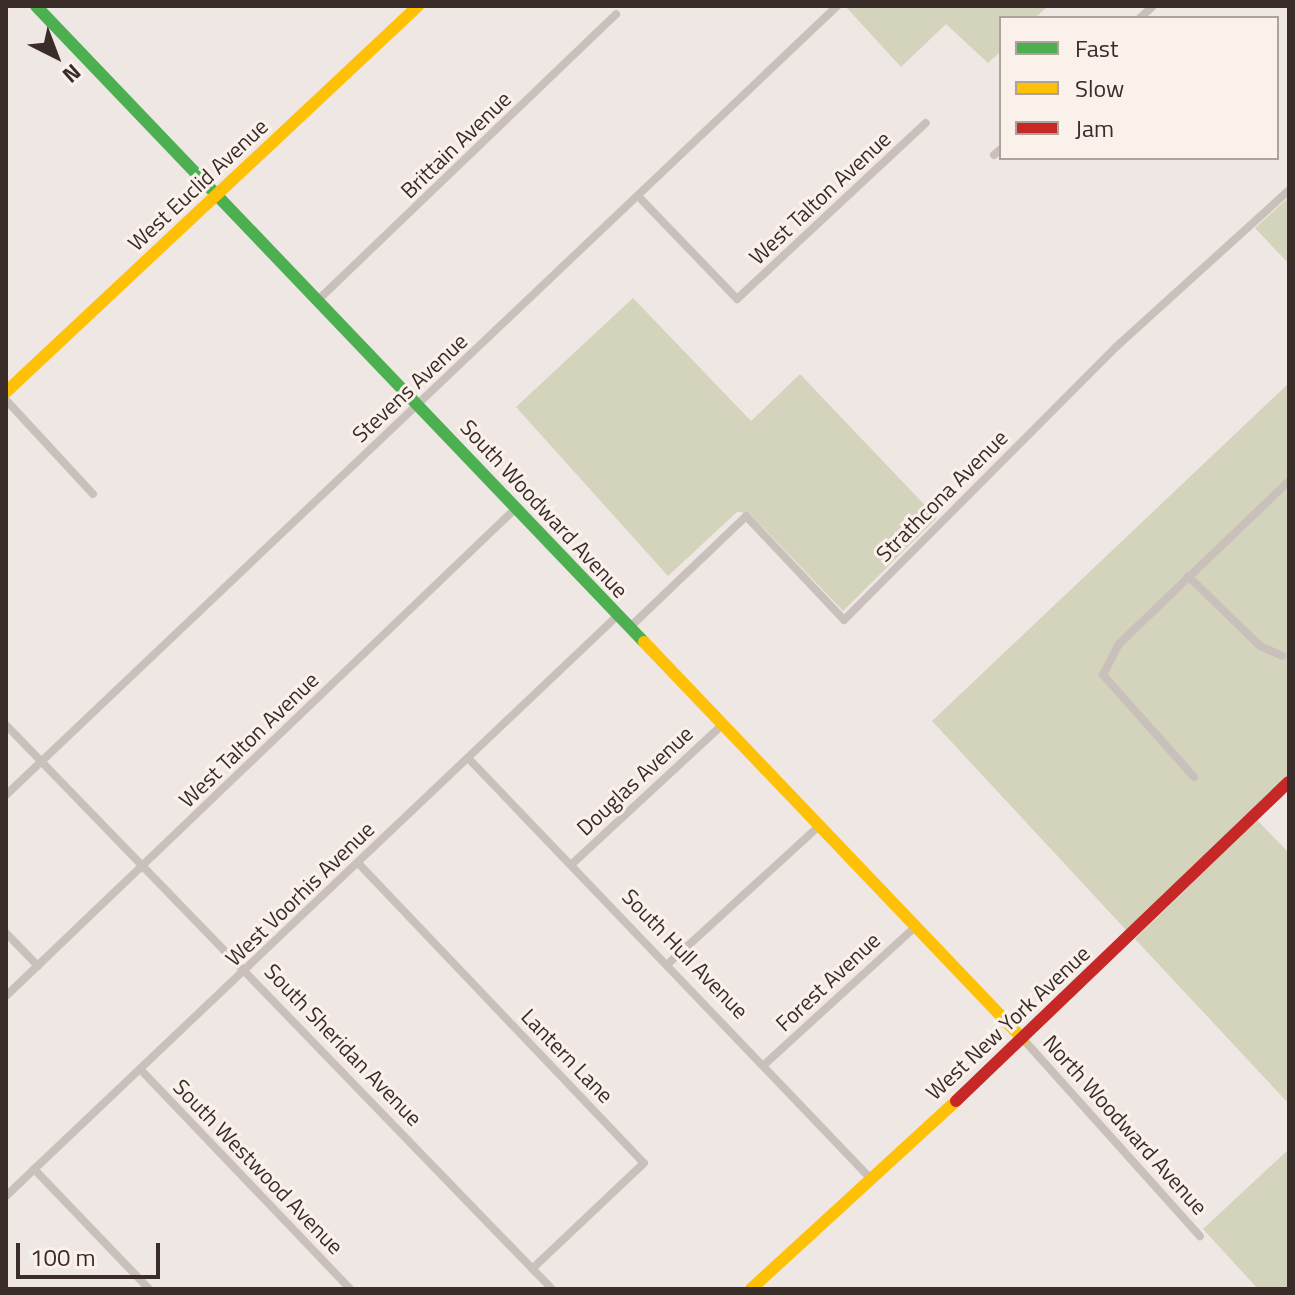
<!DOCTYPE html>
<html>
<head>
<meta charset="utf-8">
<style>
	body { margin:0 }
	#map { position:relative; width:1295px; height:1295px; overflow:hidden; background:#efe7e3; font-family:"Titillium Web",sans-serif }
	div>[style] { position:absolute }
	.green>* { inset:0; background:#d4d4bc }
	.street>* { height:8px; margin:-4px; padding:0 4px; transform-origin:4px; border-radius:4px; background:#c9c0bb }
	.fast>* { height:12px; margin:-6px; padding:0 6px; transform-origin:6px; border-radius:6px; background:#4caf50 }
	.slow>* { height:12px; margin:-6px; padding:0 6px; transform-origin:6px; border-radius:6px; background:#ffc107 }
	.jam>* { height:12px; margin:-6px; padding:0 6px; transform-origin:6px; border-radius:6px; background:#c62828 }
	span { translate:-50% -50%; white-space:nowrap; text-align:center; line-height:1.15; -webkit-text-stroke:6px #fbf1eb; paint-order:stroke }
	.street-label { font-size:22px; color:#3a2c29 }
	.frame { position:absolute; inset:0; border:8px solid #3a2c29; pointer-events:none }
	.legend { position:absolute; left:999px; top:16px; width:280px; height:144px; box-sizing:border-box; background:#fbf1eb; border:2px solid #aea29d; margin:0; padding:10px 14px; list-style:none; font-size:24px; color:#3a2c29 }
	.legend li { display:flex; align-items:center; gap:16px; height:40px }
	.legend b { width:40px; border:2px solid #aea29d }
	.north { position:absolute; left:16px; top:16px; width:80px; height:80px; -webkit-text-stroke:6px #fbf1eb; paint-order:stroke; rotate:138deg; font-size:22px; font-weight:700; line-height:32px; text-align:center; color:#3a2c29 }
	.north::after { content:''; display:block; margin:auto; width:28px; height:36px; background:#3a2c29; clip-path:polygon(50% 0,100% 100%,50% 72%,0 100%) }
	.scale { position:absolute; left:16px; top:1243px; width:144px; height:36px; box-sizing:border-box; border:4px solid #3a2c29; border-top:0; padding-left:10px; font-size:24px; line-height:28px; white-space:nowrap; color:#3a2c29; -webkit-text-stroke:6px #fbf1eb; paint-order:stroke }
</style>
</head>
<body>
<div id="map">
	<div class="green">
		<i style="clip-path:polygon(845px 6px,1048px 6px,1035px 18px,1001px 18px,1001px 51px,988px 63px,946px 24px,901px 67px)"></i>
		<i style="clip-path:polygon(1289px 197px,1289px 264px,1255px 228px)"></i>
		<i style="clip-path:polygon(633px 298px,751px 421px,800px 374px,937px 518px,843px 611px,749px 513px,737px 512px,668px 576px,516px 407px)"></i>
		<i style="clip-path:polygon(1289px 383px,1289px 774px,1127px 931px,932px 721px)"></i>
		<i style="clip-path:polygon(1257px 820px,1289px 853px,1289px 1104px,1135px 939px)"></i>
		<i style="clip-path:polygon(1289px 1149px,1289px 1289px,1258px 1289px,1203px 1229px)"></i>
	</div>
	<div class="street">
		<i style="left:1140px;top:18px;width:18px;rotate:-43deg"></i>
		<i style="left:994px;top:155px;width:9px;rotate:-41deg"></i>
		<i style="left:638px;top:196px;width:143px;rotate:46.1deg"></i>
		<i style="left:737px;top:299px;width:258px;rotate:-43deg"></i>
		<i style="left:318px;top:300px;width:413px;rotate:-43.8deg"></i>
		<i style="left:6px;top:400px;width:128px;rotate:47.2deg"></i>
		<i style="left:1188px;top:576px;width:100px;rotate:44.2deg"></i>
		<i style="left:1260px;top:646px;width:24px;rotate:24deg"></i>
		<i style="left:629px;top:628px;width:162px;rotate:-43.7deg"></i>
		<i style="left:746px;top:516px;width:143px;rotate:46.7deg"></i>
		<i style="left:844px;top:620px;width:385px;rotate:-45.1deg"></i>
		<i style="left:1116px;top:347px;width:234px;rotate:-42.2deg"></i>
		<i style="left:6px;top:725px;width:785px;rotate:45.93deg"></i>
		<i style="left:469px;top:759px;width:581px;rotate:46.25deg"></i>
		<i style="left:1194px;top:777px;width:137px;rotate:-131.7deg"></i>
		<i style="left:1103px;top:675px;width:35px;rotate:-63deg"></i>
		<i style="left:1119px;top:644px;width:236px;rotate:-43.8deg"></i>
		<i style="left:6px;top:795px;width:1146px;rotate:-43.51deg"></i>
		<i style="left:358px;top:863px;width:414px;rotate:46.4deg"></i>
		<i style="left:644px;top:1163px;width:154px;rotate:136.6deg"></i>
		<i style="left:572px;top:864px;width:205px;rotate:-42.8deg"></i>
		<i style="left:6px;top:933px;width:46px;rotate:45.9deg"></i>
		<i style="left:669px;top:963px;width:203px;rotate:-42.4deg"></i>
		<i style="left:6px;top:996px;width:706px;rotate:-43.74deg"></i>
		<i style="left:1023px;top:1039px;width:265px;rotate:48.1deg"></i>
		<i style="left:765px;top:1064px;width:203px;rotate:-42.4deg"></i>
		<i style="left:140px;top:1069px;width:304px;rotate:46.3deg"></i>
		<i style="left:34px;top:1169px;width:166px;rotate:46.2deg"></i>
		<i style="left:6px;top:1196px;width:842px;rotate:-43.51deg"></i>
	</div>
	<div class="fast">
		<i style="left:36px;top:6px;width:880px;rotate:46.29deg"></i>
	</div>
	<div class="slow">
		<i style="left:6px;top:392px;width:565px;rotate:-43.13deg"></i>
		<i style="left:644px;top:642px;width:549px;rotate:46.33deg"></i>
		<i style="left:751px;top:1289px;width:278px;rotate:-42.5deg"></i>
	</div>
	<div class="jam">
		<i style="left:956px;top:1101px;width:461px;rotate:-43.8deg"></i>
	</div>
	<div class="street-label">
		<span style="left:456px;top:145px;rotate:-44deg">Brittain Avenue</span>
		<span style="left:198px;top:185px;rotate:-43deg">West Euclid Avenue</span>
		<span style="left:820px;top:198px;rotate:-43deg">West Talton Avenue</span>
		<span style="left:410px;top:388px;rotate:-43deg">Stevens Avenue</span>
		<span style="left:942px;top:496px;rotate:-45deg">Strathcona Avenue</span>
		<span style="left:544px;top:509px;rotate:47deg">South Woodward Avenue</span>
		<span style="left:249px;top:740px;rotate:-44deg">West Talton Avenue</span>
		<span style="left:635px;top:781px;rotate:-43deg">Douglas Avenue</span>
		<span style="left:300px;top:894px;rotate:-44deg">West Voorhis Avenue</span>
		<span style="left:685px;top:954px;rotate:46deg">South Hull Avenue</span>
		<span style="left:828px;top:982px;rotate:-43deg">Forest Avenue</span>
		<span style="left:1008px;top:1023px;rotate:-43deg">West New York Avenue</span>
		<span style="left:343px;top:1045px;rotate:46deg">South Sheridan Avenue</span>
		<span style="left:567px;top:1056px;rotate:46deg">Lantern Lane</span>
		<span style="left:1125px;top:1125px;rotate:48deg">North Woodward Avenue</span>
		<span style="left:258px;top:1167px;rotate:46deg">South Westwood Avenue</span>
	</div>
	<div class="frame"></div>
	<ul class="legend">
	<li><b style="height:10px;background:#4caf50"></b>Fast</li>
	<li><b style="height:10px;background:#ffc107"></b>Slow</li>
	<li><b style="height:10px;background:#c62828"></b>Jam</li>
	</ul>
	<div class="north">N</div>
	<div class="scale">100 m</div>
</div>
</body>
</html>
